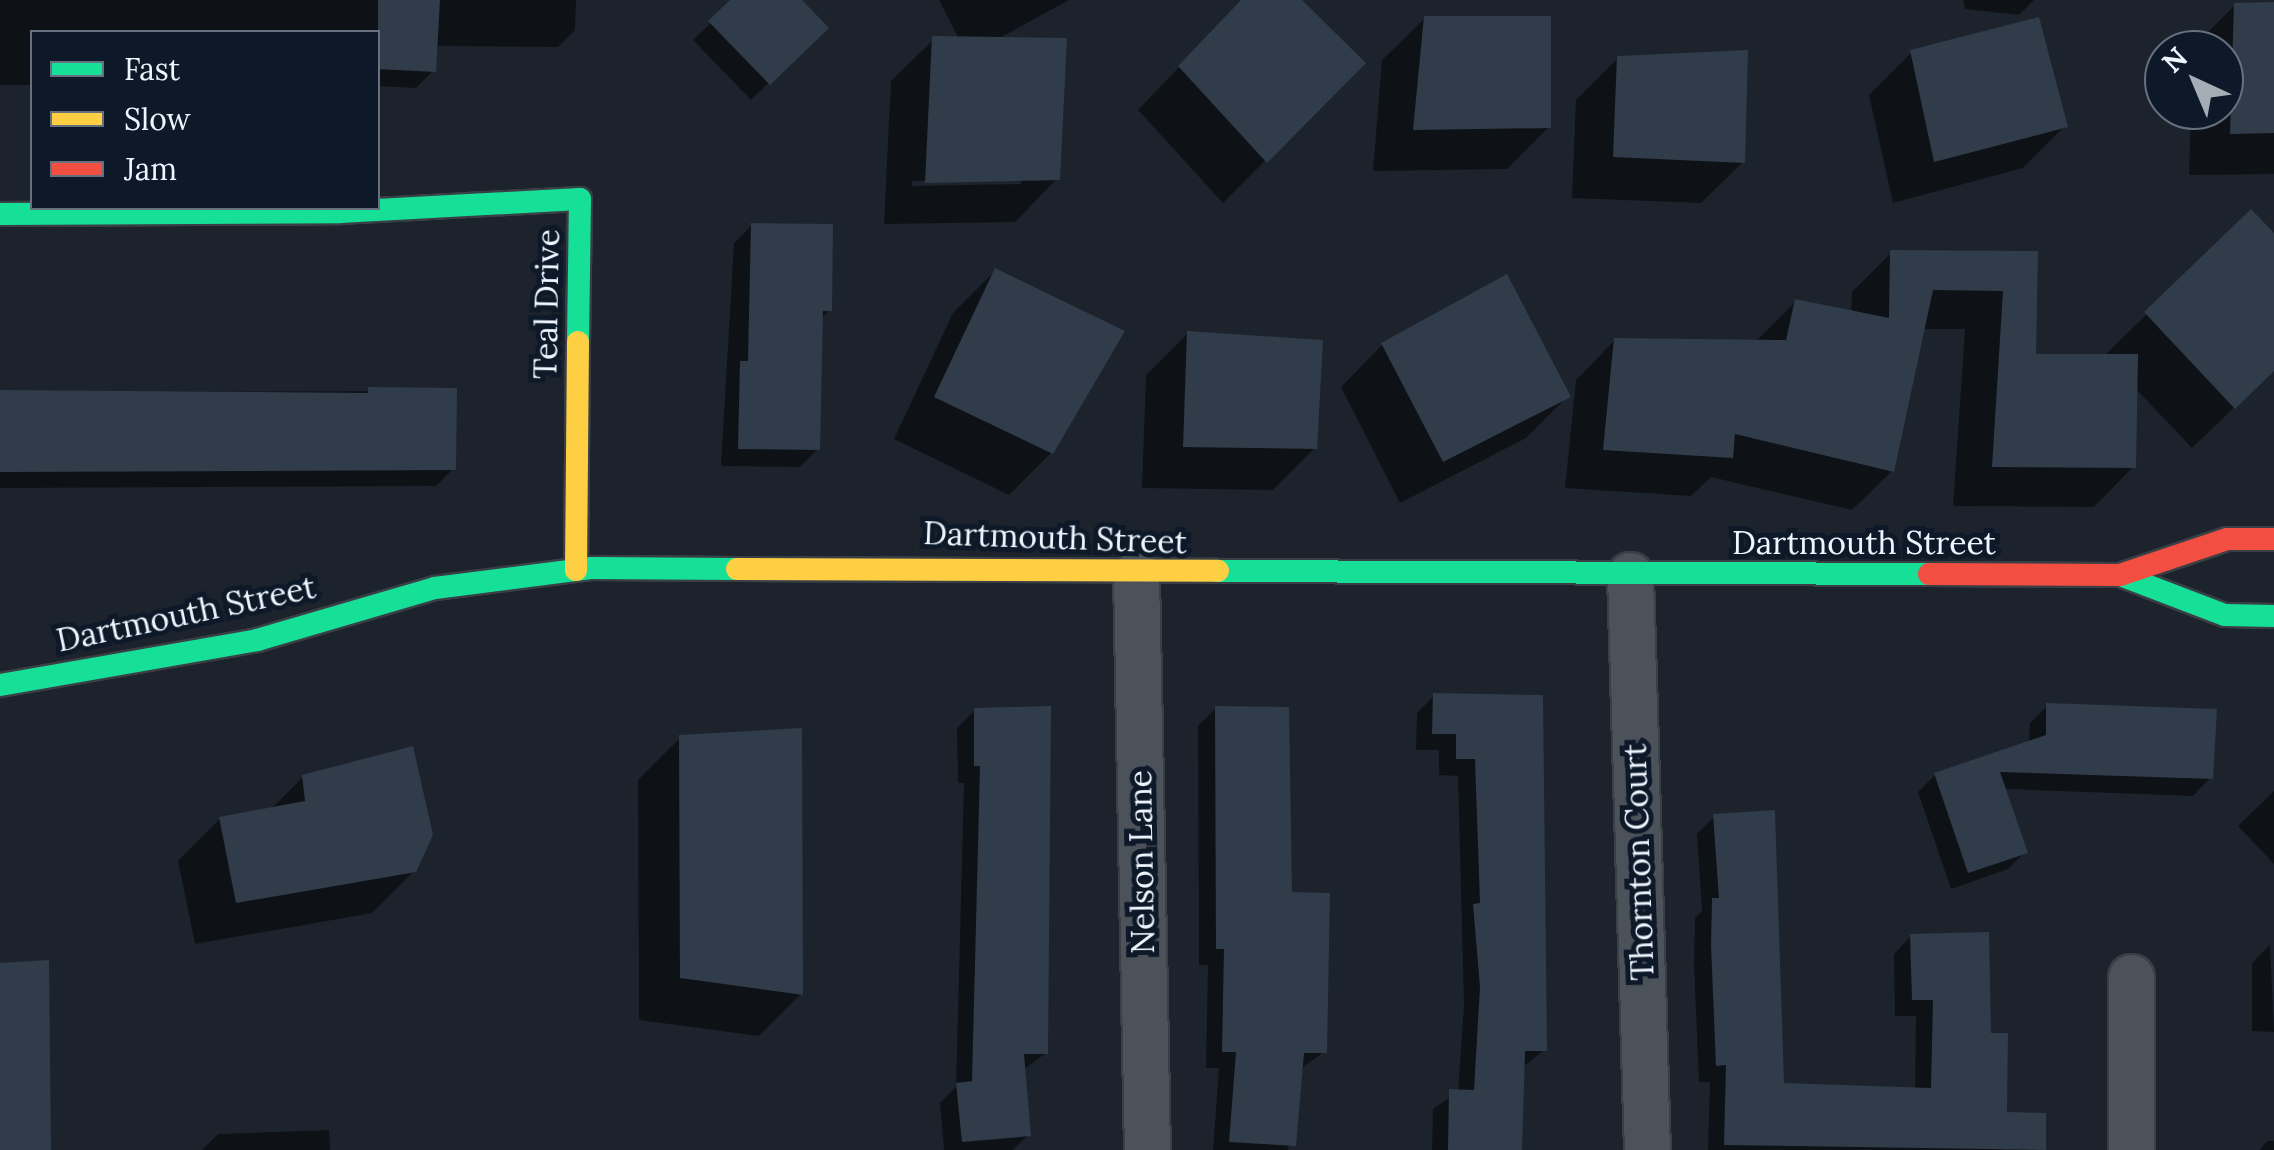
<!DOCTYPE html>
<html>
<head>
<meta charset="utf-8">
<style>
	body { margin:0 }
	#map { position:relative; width:2274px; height:1150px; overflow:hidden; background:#1c232c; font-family:Lora,serif }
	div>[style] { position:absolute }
	.shadow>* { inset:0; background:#0007 }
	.building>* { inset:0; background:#303c4a }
	.roads { filter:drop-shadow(2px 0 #3a3f46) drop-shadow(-2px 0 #3a3f46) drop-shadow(0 2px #3a3f46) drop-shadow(0 -2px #3a3f46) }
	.street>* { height:45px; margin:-22.5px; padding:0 22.5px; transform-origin:22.5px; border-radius:22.5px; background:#4c5259 }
	.fast>* { height:22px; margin:-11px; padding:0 11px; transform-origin:11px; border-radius:11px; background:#16e098 }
	.slow>* { height:22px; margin:-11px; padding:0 11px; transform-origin:11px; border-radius:11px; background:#ffcf43 }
	.jam>* { height:22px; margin:-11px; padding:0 11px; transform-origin:11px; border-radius:11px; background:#f24e42 }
	span { translate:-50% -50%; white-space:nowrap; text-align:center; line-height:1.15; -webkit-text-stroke:10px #0d1828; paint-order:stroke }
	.street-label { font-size:32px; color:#eef5fe }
	.legend { position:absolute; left:30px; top:30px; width:350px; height:180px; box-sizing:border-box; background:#0d1828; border:2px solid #67707e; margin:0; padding:12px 18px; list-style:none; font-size:30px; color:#eef5fe }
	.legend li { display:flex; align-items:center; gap:20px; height:50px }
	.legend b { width:50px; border:2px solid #67707e }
	.north { position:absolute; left:2144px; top:30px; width:100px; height:100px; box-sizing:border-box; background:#0d1828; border:2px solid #67707e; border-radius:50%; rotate:316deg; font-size:28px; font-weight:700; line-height:40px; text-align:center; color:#eef5fe }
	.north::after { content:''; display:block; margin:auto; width:35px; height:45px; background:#a4acb4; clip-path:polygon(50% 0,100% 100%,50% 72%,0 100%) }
</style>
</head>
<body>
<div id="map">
	<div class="shadow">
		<i style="clip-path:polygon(0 0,576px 0,575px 30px,558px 47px,435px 46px,433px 71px,416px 88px,378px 86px,378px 32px,32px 32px,32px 85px,0 85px)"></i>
		<i style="clip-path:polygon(734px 0,798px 0,825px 28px,751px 100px,693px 40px)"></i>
		<i style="clip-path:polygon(evenodd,939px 0,1069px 0,998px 39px,1057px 179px,1015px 222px,884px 224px,891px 81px,934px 39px,959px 39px,939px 0,1021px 179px,1021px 184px,912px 186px,912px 181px,1021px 179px)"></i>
		<i style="clip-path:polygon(1243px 0,1298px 0,1362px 63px,1223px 203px,1138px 110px)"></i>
		<i style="clip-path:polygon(1963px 0,2034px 0,2019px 15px,1965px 9px)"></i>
		<i style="clip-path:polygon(2235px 5px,2274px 5px,2274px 174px,2189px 175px,2191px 110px,2224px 110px,2224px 50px,2193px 47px)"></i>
		<i style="clip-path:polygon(1425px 18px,1549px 127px,1507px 169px,1373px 171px,1382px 60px)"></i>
		<i style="clip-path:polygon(1911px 53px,2065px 126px,2023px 168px,1893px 203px,1869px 95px)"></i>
		<i style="clip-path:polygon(1618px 58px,1743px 162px,1701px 203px,1572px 198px,1576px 100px)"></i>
		<i style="clip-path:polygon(2251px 212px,2274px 237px,2274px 369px,2192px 448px,2135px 388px,2133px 467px,2094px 507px,1953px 506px,1965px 329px,1922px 329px,1892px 471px,1852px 510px,1711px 477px,1691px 496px,1565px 488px,1576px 380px,1615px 340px,1755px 342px,1795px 302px,1851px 313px,1852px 292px,1891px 253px,2035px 253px,2034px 357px,2103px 357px)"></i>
		<i style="clip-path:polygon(752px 225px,829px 310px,821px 319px,818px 449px,800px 467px,721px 466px,734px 243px)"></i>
		<i style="clip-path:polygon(995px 271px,1051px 453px,1009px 495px,894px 439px,953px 313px)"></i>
		<i style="clip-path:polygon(1188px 333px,1315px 448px,1273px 490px,1142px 488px,1146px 375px)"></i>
		<i style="clip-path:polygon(1382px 345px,1568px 396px,1526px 438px,1400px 503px,1341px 387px)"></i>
		<i style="clip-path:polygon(454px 391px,453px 469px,436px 486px,0 488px,0 392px)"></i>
		<i style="clip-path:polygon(1434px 696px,1541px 697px,1544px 1050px,1522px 1068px,1520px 1150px,1432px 1150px,1433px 1109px,1458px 1092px,1464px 1006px,1458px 776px,1439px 775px,1439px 750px,1416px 750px,1417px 713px)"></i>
		<i style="clip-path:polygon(2047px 706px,2210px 778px,2193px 796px,2004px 789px,2025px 852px,2008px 869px,1951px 889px,1918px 792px,1935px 775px,2029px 743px,2030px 723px)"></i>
		<i style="clip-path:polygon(1216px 708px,1290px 894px,1324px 1052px,1300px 1069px,1288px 1150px,1213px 1150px,1219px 1068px,1206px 1068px,1208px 965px,1199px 965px,1198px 726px)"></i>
		<i style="clip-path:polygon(975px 710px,1046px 1053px,1023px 1070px,1028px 1135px,1013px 1150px,944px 1150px,940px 1103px,956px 1087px,964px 783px,958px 783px,957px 728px)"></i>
		<i style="clip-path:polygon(680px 738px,801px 994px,759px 1036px,639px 1020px,638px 780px)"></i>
		<i style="clip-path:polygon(303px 777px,414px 871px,372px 913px,195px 944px,178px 861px,220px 819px,270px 810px)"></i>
		<i style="clip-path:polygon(2274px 791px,2274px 864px,2238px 826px)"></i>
		<i style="clip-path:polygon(1714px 817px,1781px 1086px,1915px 1090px,1916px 1016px,1895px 1016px,1894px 954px,1911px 936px,1988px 1035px,2005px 1114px,2044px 1115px,2043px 1150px,1708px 1150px,1710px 1082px,1699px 1082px,1694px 964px,1695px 918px,1702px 911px,1697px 834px)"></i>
		<i style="clip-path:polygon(2270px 945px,2274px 1032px,2252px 1031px,2252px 963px)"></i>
		<i style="clip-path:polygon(329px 1130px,330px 1150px,202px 1150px,218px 1134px)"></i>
		<i style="clip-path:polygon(2268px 1141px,2274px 1141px,2274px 1150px,2259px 1150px)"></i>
	</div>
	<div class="building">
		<i style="clip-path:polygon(378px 0,440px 0,436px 72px,378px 69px)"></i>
		<i style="clip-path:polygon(730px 0,802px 0,829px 28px,770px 85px,708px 21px)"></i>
		<i style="clip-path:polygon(1241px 0,1302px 0,1366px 63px,1267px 163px,1178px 66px)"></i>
		<i style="clip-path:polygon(2274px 2px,2274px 133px,2230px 134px,2234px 3px)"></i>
		<i style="clip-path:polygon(1424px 16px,1551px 16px,1551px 128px,1413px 130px)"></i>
		<i style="clip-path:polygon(2039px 17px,2068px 127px,1934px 162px,1910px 50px)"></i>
		<i style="clip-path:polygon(932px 36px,1067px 38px,1060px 180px,925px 183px)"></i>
		<i style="clip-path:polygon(1748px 50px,1745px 163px,1613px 157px,1617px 56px)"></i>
		<i style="clip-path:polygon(2251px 209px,2274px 233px,2274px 371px,2235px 409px,2144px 312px)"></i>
		<i style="clip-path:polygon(751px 223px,833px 224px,832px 311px,823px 311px,820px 450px,738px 449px,740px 361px,748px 361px)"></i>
		<i style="clip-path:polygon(1890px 250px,2038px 251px,2036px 354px,2138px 354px,2136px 468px,1992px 467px,2003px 291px,1933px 290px,1894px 472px,1735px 434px,1733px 458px,1603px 450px,1614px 338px,1786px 340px,1795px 299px,1889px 318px)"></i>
		<i style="clip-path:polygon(995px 268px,1125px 331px,1053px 454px,934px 397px)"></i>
		<i style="clip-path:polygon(1507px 274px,1571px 397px,1443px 462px,1381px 343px)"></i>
		<i style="clip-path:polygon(1187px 331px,1323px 340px,1317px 449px,1183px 447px)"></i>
		<i style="clip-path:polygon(368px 387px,457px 388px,456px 470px,0 472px,0 390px,368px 393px)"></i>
		<i style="clip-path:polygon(1433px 693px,1543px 695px,1547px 1051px,1525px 1051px,1522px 1150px,1448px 1150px,1449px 1089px,1474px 1090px,1480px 987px,1473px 904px,1480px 903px,1475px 759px,1456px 759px,1456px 734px,1432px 734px)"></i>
		<i style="clip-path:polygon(2046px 703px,2217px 709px,2213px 779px,2000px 772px,2028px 853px,1968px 873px,1934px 773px,2046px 735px)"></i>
		<i style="clip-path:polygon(1051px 706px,1048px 1054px,1024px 1054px,1031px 1136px,962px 1142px,956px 1083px,972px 1081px,980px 766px,974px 766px,974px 708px)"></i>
		<i style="clip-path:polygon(1215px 706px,1289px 707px,1292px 892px,1330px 893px,1327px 1053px,1304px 1053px,1296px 1146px,1229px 1142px,1236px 1052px,1222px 1052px,1224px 949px,1216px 949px)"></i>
		<i style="clip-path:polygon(802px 728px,803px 995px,680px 978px,679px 735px)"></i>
		<i style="clip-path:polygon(413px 746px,433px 835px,416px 872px,236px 903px,219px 817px,305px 801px,302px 775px)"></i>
		<i style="clip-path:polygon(1775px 810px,1784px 1083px,1931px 1088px,1933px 1000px,1912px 1000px,1910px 934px,1989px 932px,1991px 1033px,2008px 1033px,2007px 1112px,2046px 1113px,2046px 1150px,1724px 1145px,1726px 1065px,1716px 1066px,1711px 945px,1712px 898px,1719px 898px,1713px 814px)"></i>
		<i style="clip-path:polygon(49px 960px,51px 1150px,0 1150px,0 963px)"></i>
	</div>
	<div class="roads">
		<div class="street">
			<i style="left:1136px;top:574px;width:576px;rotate:88.91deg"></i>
			<i style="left:1630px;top:575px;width:575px;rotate:88.31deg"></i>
			<i style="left:2131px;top:977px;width:173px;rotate:90deg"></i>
		</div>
		<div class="fast">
			<i style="left:0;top:214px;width:340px;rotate:-0.3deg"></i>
			<i style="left:340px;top:212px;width:240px;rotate:-3.1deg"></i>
			<i style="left:580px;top:199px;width:143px;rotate:90.8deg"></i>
			<i style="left:1218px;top:571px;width:711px;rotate:0.24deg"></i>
			<i style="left:2120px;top:575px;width:112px;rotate:20.9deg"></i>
			<i style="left:2225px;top:615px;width:49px;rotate:1.2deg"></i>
			<i style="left:0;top:685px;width:261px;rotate:-9.9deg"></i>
			<i style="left:257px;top:640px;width:185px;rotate:-16.3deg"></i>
			<i style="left:435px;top:588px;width:157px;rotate:-7.3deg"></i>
			<i style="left:591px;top:568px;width:146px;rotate:0.4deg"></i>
		</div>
		<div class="slow">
			<i style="left:737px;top:569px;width:481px;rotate:0.2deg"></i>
			<i style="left:576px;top:570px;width:228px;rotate:-89.5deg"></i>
		</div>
		<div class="jam">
			<i style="left:1929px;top:574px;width:191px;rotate:0.3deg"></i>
			<i style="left:2120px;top:575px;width:113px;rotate:-18.6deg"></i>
			<i style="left:2227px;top:539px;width:47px"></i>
		</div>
	</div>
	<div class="street-label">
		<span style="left:547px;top:304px;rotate:-89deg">Teal Drive</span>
		<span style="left:1055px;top:538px;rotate:2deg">Dartmouth Street</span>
		<span style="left:1864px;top:543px">Dartmouth Street</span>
		<span style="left:186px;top:614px;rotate:-12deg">Dartmouth Street</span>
		<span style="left:1142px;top:862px;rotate:-91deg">Nelson Lane</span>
		<span style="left:1639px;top:862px;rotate:-92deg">Thornton Court</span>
	</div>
	<ul class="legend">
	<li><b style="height:12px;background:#16e098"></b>Fast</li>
	<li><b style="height:12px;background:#ffcf43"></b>Slow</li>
	<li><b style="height:12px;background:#f24e42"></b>Jam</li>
	</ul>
	<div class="north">N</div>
</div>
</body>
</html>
